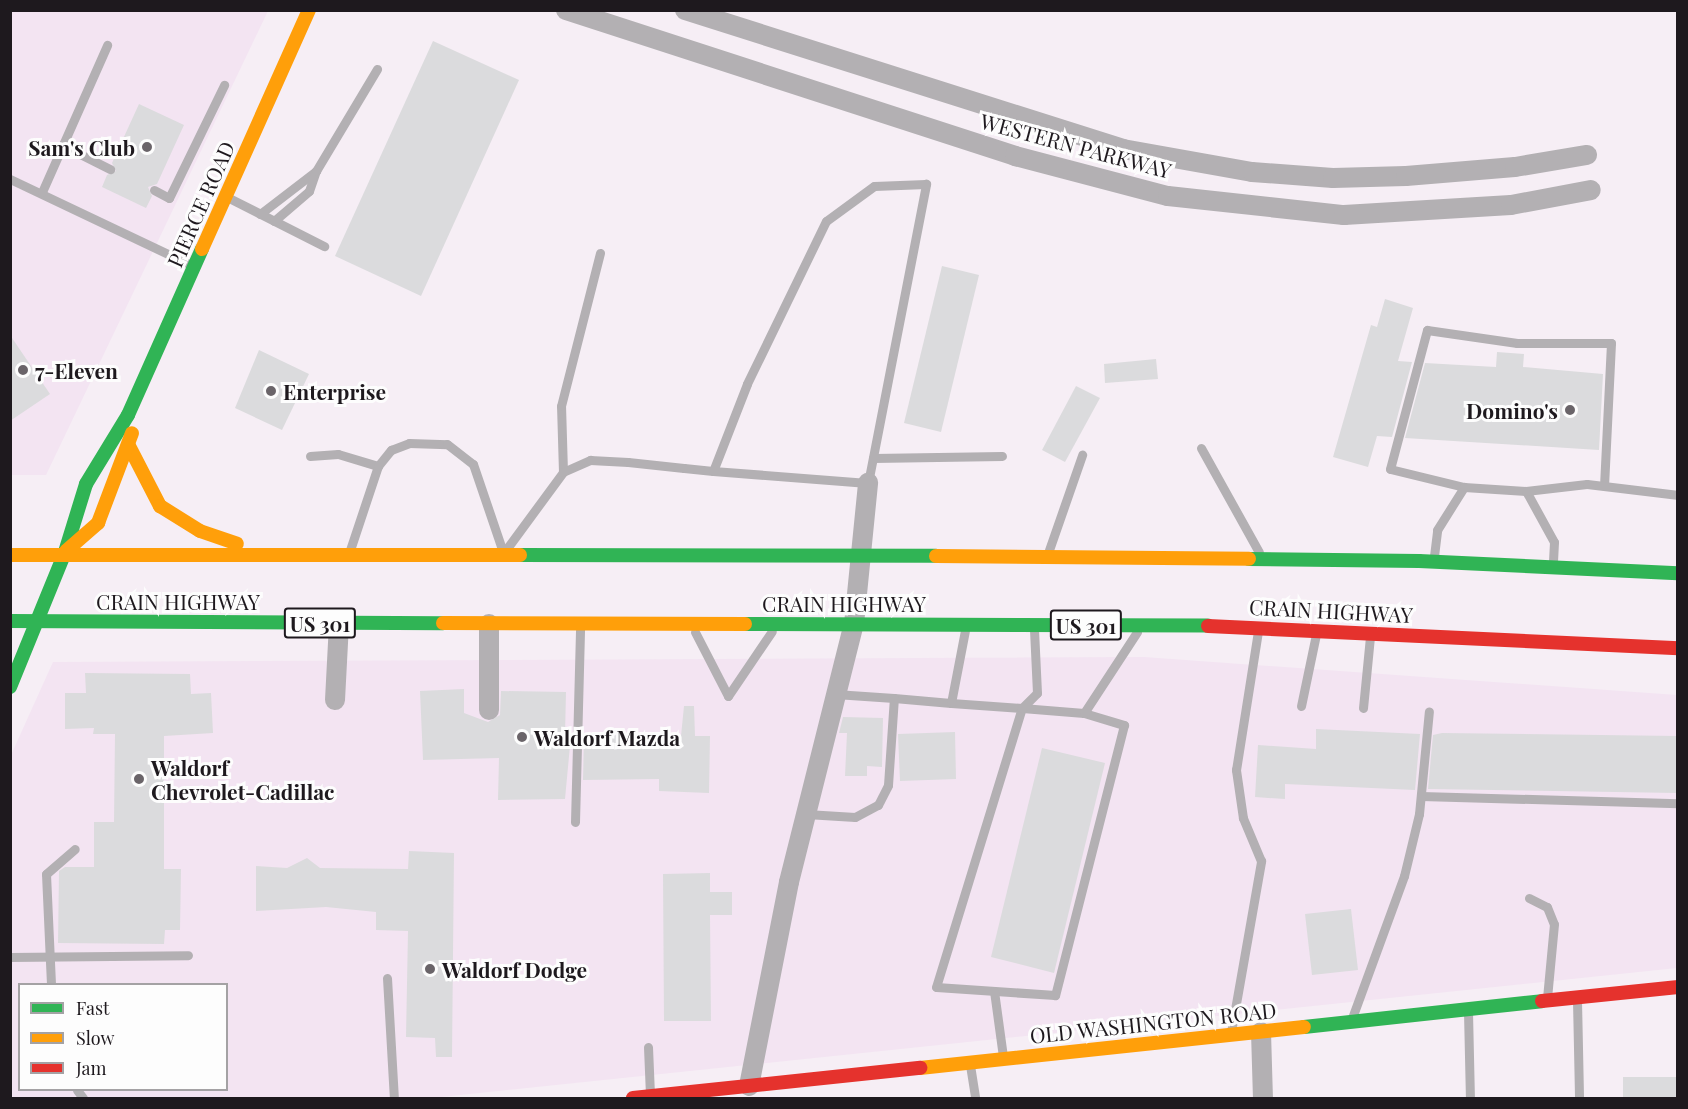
<!DOCTYPE html>
<html>
<head>
<meta charset="utf-8">
<style>
	body { margin:0 }
	#map { position:relative; width:1688px; height:1109px; overflow:hidden; background:#f6eef5; font-family:"Playfair Display",serif }
	div>[style] { position:absolute }
	.built>* { inset:0; background:#f3e4f2 }
	.building>* { inset:0; background:#dbdbdd }
	.lane>* { height:9px; margin:-4.5px; padding:0 4.5px; transform-origin:4.5px; border-radius:4.5px; background:#b3b0b3 }
	.street>* { height:20px; margin:-10px; padding:0 10px; transform-origin:10px; border-radius:10px; background:#b3b0b3 }
	.fast>* { height:14px; margin:-7px; padding:0 7px; transform-origin:7px; border-radius:7px; background:#30b455 }
	.slow>* { height:14px; margin:-7px; padding:0 7px; transform-origin:7px; border-radius:7px; background:#ff9f0a }
	.jam>* { height:14px; margin:-7px; padding:0 7px; transform-origin:7px; border-radius:7px; background:#e5322d }
	.dots>* { width:16px; height:16px; translate:-50% -50%; box-sizing:border-box; border:3px solid #fdfdfd; border-radius:50% }
	span { translate:-50% -50%; white-space:nowrap; text-align:center; line-height:1.15; -webkit-text-stroke:6px #fdfdfd; paint-order:stroke }
	.shield-label span { padding:2px 4px; background:#fdfdfd; border:2px solid; border-radius:4px; -webkit-text-stroke-width:0 }
	.shield-label { font-size:20px; color:#1e191e; font-weight:700 }
	.street-label { font-size:21px; color:#1e191e }
	.poi-label { font-size:21px; color:#1e191e; font-weight:700 }
	.right { translate:-100% -50%; text-align:right }
	.left { translate:0 -50%; text-align:left }
	.frame { position:absolute; inset:0; border:12px solid #1e191e; pointer-events:none }
	.legend { position:absolute; left:18px; top:983px; width:210px; height:108px; box-sizing:border-box; background:#fdfdfd; border:2px solid #a4a2a4; margin:0; padding:8px 10px; list-style:none; font-size:18px; color:#1e191e }
	.legend li { display:flex; align-items:center; gap:12px; height:30px }
	.legend b { width:30px; border:2px solid #a4a2a4 }
</style>
</head>
<body>
<div id="map">
	<div class="built">
		<i style="clip-path:polygon(10px 11px,268px 11px,46px 475px,11px 475px)"></i>
		<i style="clip-path:polygon(evenodd,1144px 657px,1677px 695px,1677px 968px,432px 1098px,11px 1098px,11px 755px,53px 662px,1144px 657px,20px 984px,226px 984px,226px 1090px,20px 1090px,20px 984px)"></i>
	</div>
	<div class="building">
		<i style="clip-path:polygon(433px 41px,519px 80px,421px 296px,335px 256px)"></i>
		<i style="clip-path:polygon(139px 104px,184px 125px,157px 184px,148px 187px,152px 196px,146px 208px,102px 187px,107px 175px,116px 171px,112px 163px)"></i>
		<i style="clip-path:polygon(942px 266px,979px 275px,941px 432px,904px 423px)"></i>
		<i style="clip-path:polygon(1385px 299px,1413px 308px,1398px 361px,1412px 362px,1392px 437px,1377px 436px,1368px 467px,1333px 457px,1371px 325px,1377px 327px)"></i>
		<i style="clip-path:polygon(10px 335px,50px 394px,10px 421px)"></i>
		<i style="clip-path:polygon(259px 350px,309px 374px,282px 430px,235px 408px)"></i>
		<i style="clip-path:polygon(1497px 352px,1524px 354px,1523px 367px,1603px 374px,1599px 450px,1405px 438px,1425px 363px,1496px 367px)"></i>
		<i style="clip-path:polygon(1156px 359px,1158px 379px,1105px 383px,1104px 364px)"></i>
		<i style="clip-path:polygon(1076px 386px,1100px 398px,1065px 462px,1042px 450px)"></i>
		<i style="clip-path:polygon(85px 673px,190px 674px,191px 694px,211px 693px,213px 733px,164px 736px,164px 869px,181px 869px,180px 930px,165px 930px,164px 944px,58px 943px,59px 871px,65px 867px,94px 867px,94px 822px,114px 822px,115px 734px,93px 734px,94px 728px,65px 729px,65px 693px,86px 693px)"></i>
		<i style="clip-path:polygon(464px 689px,464px 713px,488px 722px,500px 715px,501px 691px,566px 692px,565px 735px,571px 735px,565px 799px,498px 800px,499px 758px,423px 760px,420px 691px)"></i>
		<i style="clip-path:polygon(684px 706px,694px 706px,695px 736px,710px 736px,709px 793px,659px 791px,659px 779px,583px 780px,584px 735px,681px 736px)"></i>
		<i style="clip-path:polygon(843px 717px,883px 718px,882px 767px,867px 766px,867px 776px,845px 776px,847px 733px,839px 733px)"></i>
		<i style="clip-path:polygon(1316px 729px,1420px 734px,1415px 790px,1285px 784px,1285px 799px,1255px 797px,1258px 745px,1316px 749px)"></i>
		<i style="clip-path:polygon(955px 732px,956px 779px,900px 781px,898px 734px)"></i>
		<i style="clip-path:polygon(1442px 733px,1677px 736px,1677px 793px,1428px 789px,1433px 735px)"></i>
		<i style="clip-path:polygon(1042px 748px,1105px 763px,1054px 973px,991px 957px)"></i>
		<i style="clip-path:polygon(409px 851px,454px 853px,452px 1057px,436px 1057px,435px 1038px,406px 1037px,408px 931px,376px 930px,376px 912px,326px 907px,256px 911px,256px 866px,287px 868px,307px 858px,320px 868px,408px 869px)"></i>
		<i style="clip-path:polygon(710px 873px,710px 892px,732px 892px,732px 915px,710px 915px,711px 1021px,664px 1021px,663px 874px)"></i>
		<i style="clip-path:polygon(1351px 909px,1358px 970px,1312px 975px,1305px 914px)"></i>
		<i style="clip-path:polygon(1623px 1077px,1677px 1077px,1677px 1098px,1623px 1098px)"></i>
	</div>
	<div class="lane">
		<i style="left:62px;top:145px;width:54px;rotate:26.6deg"></i>
		<i style="left:10px;top:179px;width:200px;rotate:25.4deg"></i>
		<i style="left:154px;top:190px;width:17px;rotate:28deg"></i>
		<i style="left:169px;top:198px;width:126px;rotate:-64deg"></i>
		<i style="left:42px;top:192px;width:161px;rotate:-66.1deg"></i>
		<i style="left:227px;top:197px;width:109px;rotate:26.8deg"></i>
		<i style="left:260px;top:214px;width:71px;rotate:-37.5deg"></i>
		<i style="left:274px;top:221px;width:46px;rotate:-40.6deg"></i>
		<i style="left:309px;top:191px;width:21px;rotate:-71deg"></i>
		<i style="left:316px;top:171px;width:119px;rotate:-59.1deg"></i>
		<i style="left:1201px;top:448px;width:119px;rotate:60.9deg"></i>
		<i style="left:310px;top:456px;width:28px;rotate:-4deg"></i>
		<i style="left:338px;top:454px;width:42px;rotate:16.7deg"></i>
		<i style="left:873px;top:458px;width:129px;rotate:-0.9deg"></i>
		<i style="left:563px;top:472px;width:66px;rotate:-91.7deg"></i>
		<i style="left:561px;top:406px;width:158px;rotate:-75.7deg"></i>
		<i style="left:1464px;top:487px;width:76px;rotate:-166.3deg"></i>
		<i style="left:1390px;top:469px;width:144px;rotate:-75.1deg"></i>
		<i style="left:1427px;top:330px;width:91px;rotate:8.2deg"></i>
		<i style="left:1517px;top:343px;width:94px"></i>
		<i style="left:1611px;top:343px;width:143px;rotate:92.8deg"></i>
		<i style="left:1526px;top:491px;width:58px;rotate:61.2deg"></i>
		<i style="left:1554px;top:542px;width:20px;rotate:93deg"></i>
		<i style="left:508px;top:547px;width:93px;rotate:-53.7deg"></i>
		<i style="left:563px;top:472px;width:30px;rotate:-24deg"></i>
		<i style="left:590px;top:460px;width:38px;rotate:3deg"></i>
		<i style="left:628px;top:462px;width:56px;rotate:6.1deg"></i>
		<i style="left:684px;top:468px;width:29px;rotate:6deg"></i>
		<i style="left:713px;top:471px;width:155px;rotate:4.4deg"></i>
		<i style="left:868px;top:483px;width:305px;rotate:-79deg"></i>
		<i style="left:926px;top:184px;width:52px;rotate:177.8deg"></i>
		<i style="left:874px;top:186px;width:59px;rotate:143.9deg"></i>
		<i style="left:826px;top:221px;width:181px;rotate:115.9deg"></i>
		<i style="left:747px;top:384px;width:93px;rotate:111.3deg"></i>
		<i style="left:350px;top:550px;width:89px;rotate:-71.6deg"></i>
		<i style="left:378px;top:466px;width:21px;rotate:-51deg"></i>
		<i style="left:391px;top:450px;width:19px;rotate:-21deg"></i>
		<i style="left:409px;top:443px;width:38px;rotate:2deg"></i>
		<i style="left:447px;top:444px;width:33px;rotate:38deg"></i>
		<i style="left:473px;top:464px;width:90px;rotate:71.2deg"></i>
		<i style="left:1049px;top:550px;width:101px;rotate:-70.8deg"></i>
		<i style="left:1434px;top:556px;width:26px;rotate:-83deg"></i>
		<i style="left:1437px;top:530px;width:51px;rotate:-57.9deg"></i>
		<i style="left:1464px;top:487px;width:62px;rotate:3.7deg"></i>
		<i style="left:1526px;top:491px;width:61px;rotate:-6.5deg"></i>
		<i style="left:1587px;top:484px;width:92px;rotate:6.9deg"></i>
		<i style="left:695px;top:632px;width:72px;rotate:62.7deg"></i>
		<i style="left:728px;top:696px;width:78px;rotate:-55.9deg"></i>
		<i style="left:835px;top:694px;width:59px;rotate:3.9deg"></i>
		<i style="left:894px;top:698px;width:57px;rotate:5deg"></i>
		<i style="left:951px;top:703px;width:71px;rotate:4deg"></i>
		<i style="left:1022px;top:708px;width:62px;rotate:4.6deg"></i>
		<i style="left:1084px;top:713px;width:42px;rotate:16.7deg"></i>
		<i style="left:1124px;top:725px;width:279px;rotate:104.3deg"></i>
		<i style="left:1055px;top:995px;width:119px;rotate:-176.2deg"></i>
		<i style="left:936px;top:987px;width:292px;rotate:-72.9deg"></i>
		<i style="left:1022px;top:708px;width:21px;rotate:-45deg"></i>
		<i style="left:1037px;top:693px;width:64px;rotate:-92.7deg"></i>
		<i style="left:951px;top:703px;width:74px;rotate:-79.1deg"></i>
		<i style="left:1301px;top:706px;width:74px;rotate:-78.2deg"></i>
		<i style="left:1363px;top:708px;width:72px;rotate:-84.4deg"></i>
		<i style="left:1084px;top:713px;width:97px;rotate:-56.8deg"></i>
		<i style="left:1421px;top:796px;width:257px;rotate:1.6deg"></i>
		<i style="left:806px;top:814px;width:49px;rotate:3.5deg"></i>
		<i style="left:855px;top:817px;width:26px;rotate:-28deg"></i>
		<i style="left:878px;top:805px;width:22px;rotate:-63deg"></i>
		<i style="left:888px;top:785px;width:87px;rotate:-86.1deg"></i>
		<i style="left:575px;top:822px;width:192px;rotate:-88.5deg"></i>
		<i style="left:1529px;top:898px;width:20px;rotate:27deg"></i>
		<i style="left:1547px;top:907px;width:18px;rotate:68deg"></i>
		<i style="left:1554px;top:924px;width:74px;rotate:95.4deg"></i>
		<i style="left:10px;top:957px;width:178px;rotate:-0.6deg"></i>
		<i style="left:387px;top:978px;width:120px;rotate:86.7deg"></i>
		<i style="left:51px;top:984px;width:110px;rotate:-92.6deg"></i>
		<i style="left:46px;top:874px;width:38px;rotate:-41deg"></i>
		<i style="left:994px;top:991px;width:67px;rotate:82.2deg"></i>
		<i style="left:1577px;top:1000px;width:98px;rotate:88.8deg"></i>
		<i style="left:1468px;top:1012px;width:86px;rotate:88.7deg"></i>
		<i style="left:1352px;top:1018px;width:151px;rotate:-69.9deg"></i>
		<i style="left:1404px;top:876px;width:64px;rotate:-76.4deg"></i>
		<i style="left:1419px;top:814px;width:103px;rotate:-84.5deg"></i>
		<i style="left:1231px;top:1032px;width:174px;rotate:-80deg"></i>
		<i style="left:1261px;top:861px;width:47px;rotate:-112.7deg"></i>
		<i style="left:1243px;top:818px;width:49px;rotate:-98.3deg"></i>
		<i style="left:1236px;top:770px;width:141px;rotate:-81deg"></i>
		<i style="left:648px;top:1047px;width:47px;rotate:87.6deg"></i>
		<i style="left:970px;top:1065px;width:33px;rotate:81deg"></i>
		<i style="left:77px;top:1090px;width:10px;rotate:53deg"></i>
	</div>
	<div class="street">
		<i style="left:566px;top:10px;width:472px;rotate:18deg"></i>
		<i style="left:1015px;top:156px;width:158px;rotate:14.7deg"></i>
		<i style="left:1168px;top:196px;width:177px;rotate:6.2deg"></i>
		<i style="left:1344px;top:215px;width:167px;rotate:-3.4deg"></i>
		<i style="left:1511px;top:205px;width:81px;rotate:-10.6deg"></i>
		<i style="left:685px;top:10px;width:460px;rotate:17.6deg"></i>
		<i style="left:1123px;top:149px;width:131px;rotate:10.1deg"></i>
		<i style="left:1252px;top:172px;width:81px;rotate:4.2deg"></i>
		<i style="left:1333px;top:178px;width:73px;rotate:-1.6deg"></i>
		<i style="left:1406px;top:176px;width:109px;rotate:-4.7deg"></i>
		<i style="left:1515px;top:167px;width:73px;rotate:-9.5deg"></i>
		<i style="left:489px;top:624px;width:86px;rotate:90deg"></i>
		<i style="left:335px;top:700px;width:77px;rotate:-87deg"></i>
		<i style="left:1261px;top:1032px;width:66px;rotate:88.3deg"></i>
		<i style="left:749px;top:1086px;width:208px;rotate:-78.9deg"></i>
		<i style="left:789px;top:882px;width:266px;rotate:-75.9deg"></i>
		<i style="left:854px;top:624px;width:142px;rotate:-84.3deg"></i>
	</div>
	<div class="fast">
		<i style="left:520px;top:555px;width:416px;rotate:0.1deg"></i>
		<i style="left:1249px;top:559px;width:170px;rotate:0.7deg"></i>
		<i style="left:1419px;top:561px;width:259px;rotate:2.7deg"></i>
		<i style="left:10px;top:621px;width:433px;rotate:0.3deg"></i>
		<i style="left:745px;top:624px;width:463px;rotate:0.2deg"></i>
		<i style="left:10px;top:687px;width:146px;rotate:-67.8deg"></i>
		<i style="left:65px;top:552px;width:71px;rotate:-72.8deg"></i>
		<i style="left:86px;top:484px;width:81px;rotate:-58.7deg"></i>
		<i style="left:128px;top:415px;width:182px;rotate:-66deg"></i>
		<i style="left:1304px;top:1027px;width:239px;rotate:-6.2deg"></i>
	</div>
	<div class="slow">
		<i style="left:202px;top:249px;width:262px;rotate:-65.9deg"></i>
		<i style="left:129px;top:446px;width:68px;rotate:62.7deg"></i>
		<i style="left:160px;top:506px;width:47px;rotate:32deg"></i>
		<i style="left:200px;top:531px;width:39px;rotate:19deg"></i>
		<i style="left:66px;top:551px;width:43px;rotate:-41.2deg"></i>
		<i style="left:98px;top:523px;width:96px;rotate:-69.3deg"></i>
		<i style="left:10px;top:555px;width:510px"></i>
		<i style="left:936px;top:556px;width:313px;rotate:0.5deg"></i>
		<i style="left:443px;top:623px;width:302px;rotate:0.2deg"></i>
		<i style="left:920px;top:1068px;width:386px;rotate:-6.1deg"></i>
	</div>
	<div class="jam">
		<i style="left:1208px;top:626px;width:471px;rotate:2.7deg"></i>
		<i style="left:1542px;top:1001px;width:137px;rotate:-5.9deg"></i>
		<i style="left:633px;top:1098px;width:289px;rotate:-6deg"></i>
	</div>
	<div class="dots">
		<i style="left:147px;top:147px;background:#6a6469"></i>
		<i style="left:23px;top:370px;background:#6a6469"></i>
		<i style="left:271px;top:391px;background:#6a6469"></i>
		<i style="left:1570px;top:410px;background:#6a6469"></i>
		<i style="left:522px;top:737px;background:#6a6469"></i>
		<i style="left:139px;top:779px;background:#6a6469"></i>
		<i style="left:430px;top:969px;background:#6a6469"></i>
	</div>
	<div class="shield-label">
		<span style="left:320px;top:623px">US 301</span>
		<span style="left:1086px;top:625px">US 301</span>
	</div>
	<div class="street-label">
		<span style="left:1076px;top:145px;rotate:15deg">WESTERN PARKWAY</span>
		<span style="left:200px;top:204px;rotate:-66deg">PIERCE ROAD</span>
		<span style="left:178px;top:601px">CRAIN HIGHWAY</span>
		<span style="left:844px;top:603px">CRAIN HIGHWAY</span>
		<span style="left:1331px;top:610px;rotate:3deg">CRAIN HIGHWAY</span>
		<span style="left:1153px;top:1022px;rotate:-6deg">OLD WASHINGTON ROAD</span>
	</div>
	<div class="poi-label">
		<span class="right" style="left:135px;top:147px">Sam's Club</span>
		<span class="left" style="left:35px;top:370px">7-Eleven</span>
		<span class="left" style="left:283px;top:391px">Enterprise</span>
		<span class="right" style="left:1558px;top:410px">Domino's</span>
		<span class="left" style="left:534px;top:737px">Waldorf Mazda</span>
		<span class="left" style="left:151px;top:779px">Waldorf<br>Chevrolet-Cadillac</span>
		<span class="left" style="left:442px;top:969px">Waldorf Dodge</span>
	</div>
	<div class="frame"></div>
	<ul class="legend">
	<li><b style="height:8px;background:#30b455"></b>Fast</li>
	<li><b style="height:8px;background:#ff9f0a"></b>Slow</li>
	<li><b style="height:8px;background:#e5322d"></b>Jam</li>
	</ul>
</div>
</body>
</html>
